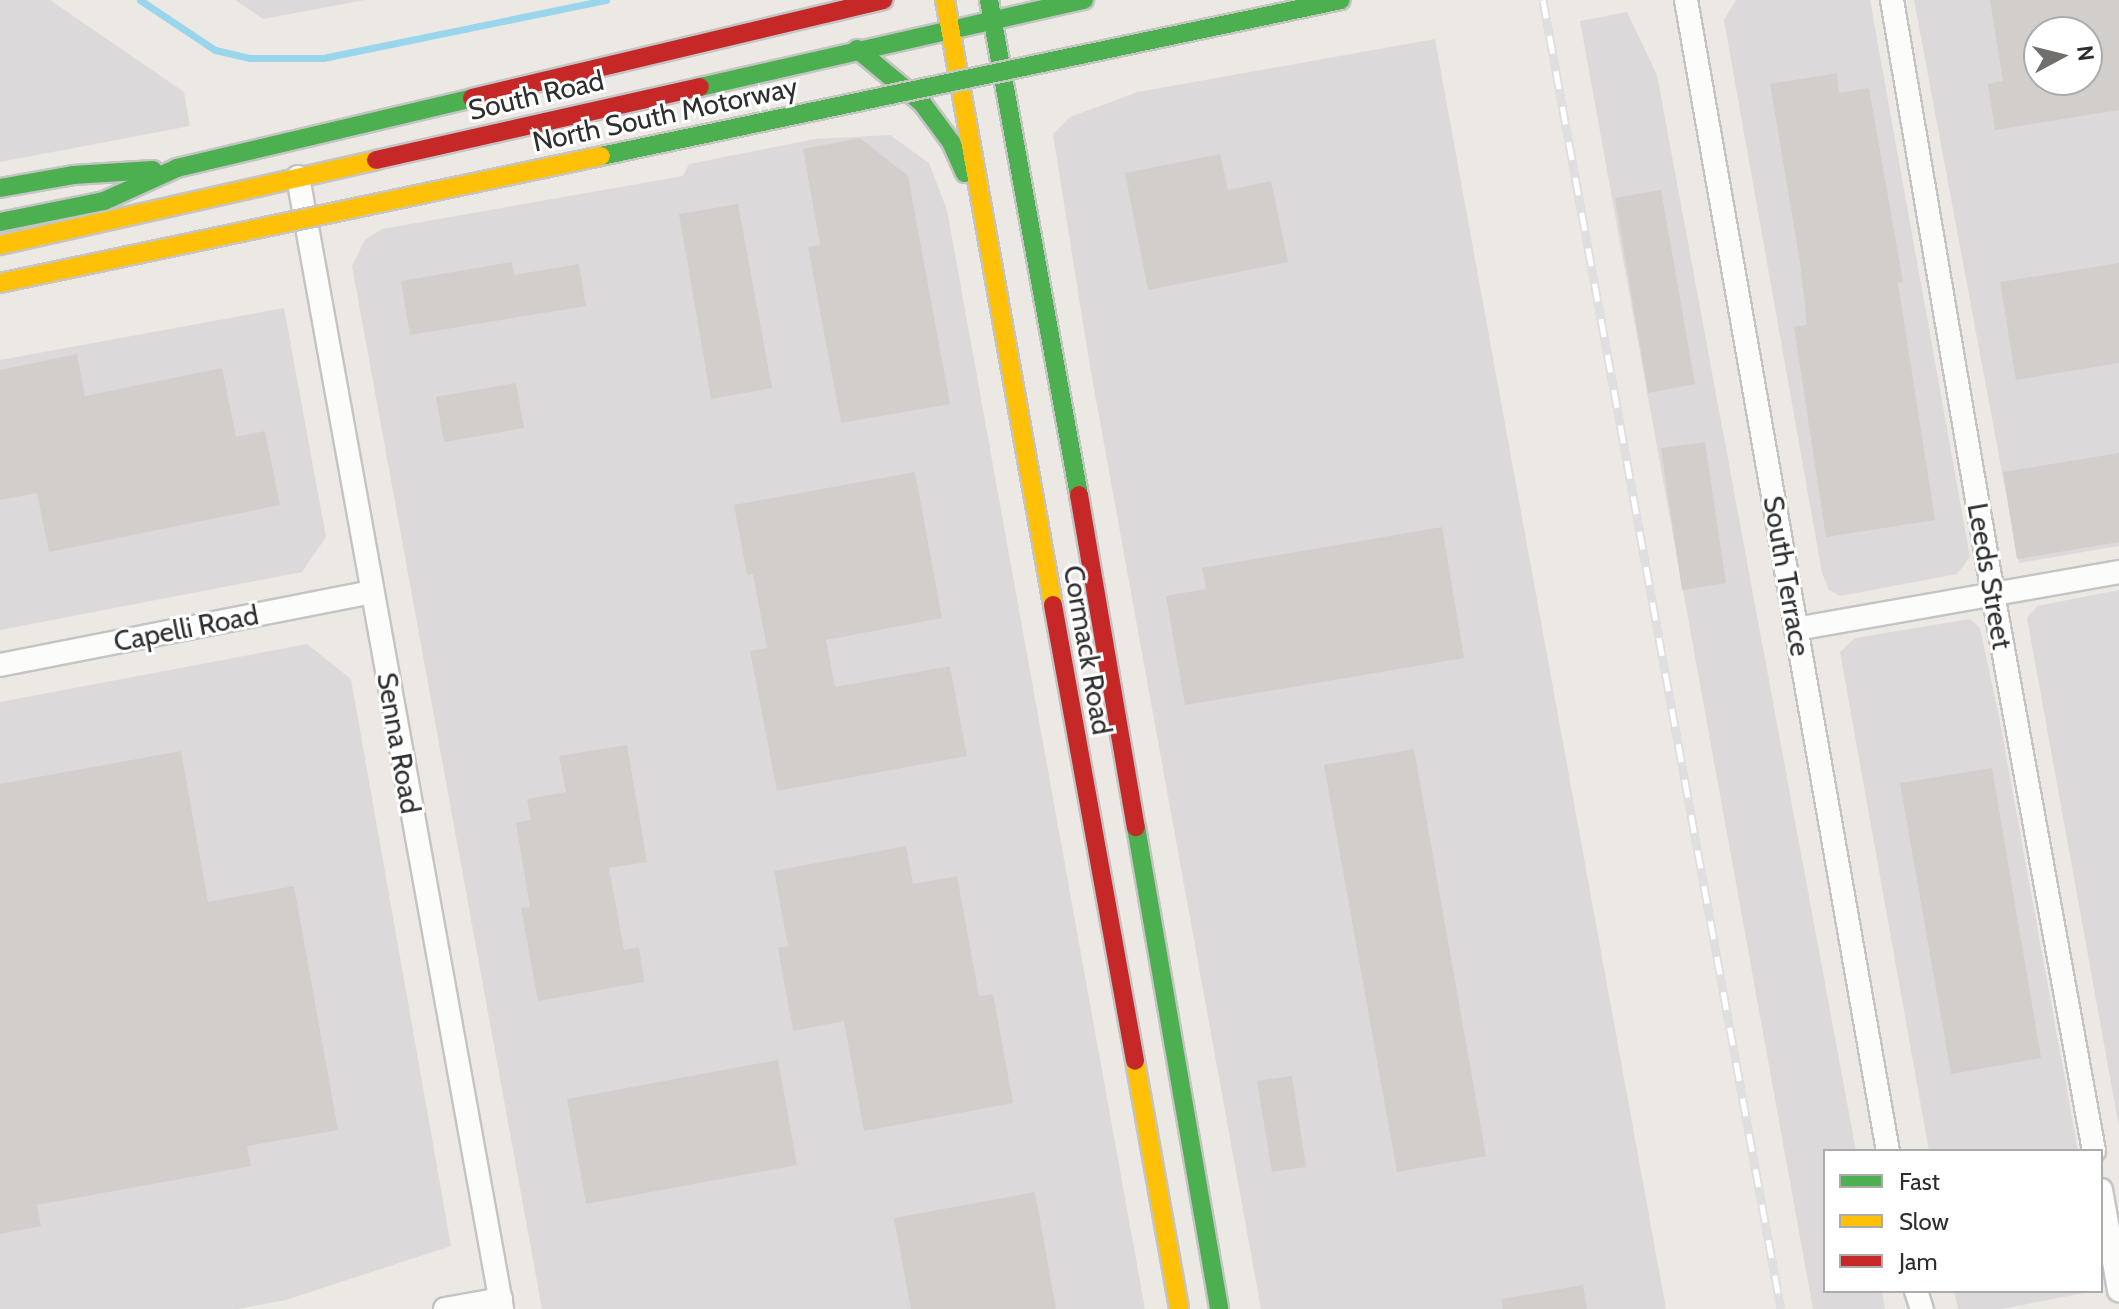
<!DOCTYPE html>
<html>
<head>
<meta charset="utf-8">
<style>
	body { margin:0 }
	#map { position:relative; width:2119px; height:1309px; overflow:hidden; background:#ece8e4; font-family:Cabin,sans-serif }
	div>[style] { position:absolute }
	.industrial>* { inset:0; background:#dcd9db }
	.stream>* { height:7px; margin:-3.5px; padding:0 3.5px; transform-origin:3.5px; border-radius:3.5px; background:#99d6ec }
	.building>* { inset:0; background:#d1cecb }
	.roads { filter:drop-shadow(2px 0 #c5c4c5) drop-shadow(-2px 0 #c5c4c5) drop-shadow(0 2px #c5c4c5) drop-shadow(0 -2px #c5c4c5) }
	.street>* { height:22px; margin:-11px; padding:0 11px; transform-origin:11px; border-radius:11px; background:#fcfcfb }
	.fast>* { height:18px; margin:-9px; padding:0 9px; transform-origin:9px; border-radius:9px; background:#4caf50 }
	.slow>* { height:18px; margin:-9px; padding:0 9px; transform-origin:9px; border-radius:9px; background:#ffc107 }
	.jam>* { height:18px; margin:-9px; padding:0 9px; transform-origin:9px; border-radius:9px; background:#c62828 }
	.rail>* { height:9px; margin-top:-4.5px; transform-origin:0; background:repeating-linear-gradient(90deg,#fff 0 18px,#dfdfe1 0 36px); box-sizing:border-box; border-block:2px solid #dfdfe1 }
	.bridges { filter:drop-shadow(2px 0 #c6c5c4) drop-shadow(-2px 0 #c6c5c4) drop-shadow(0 2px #c6c5c4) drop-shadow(0 -2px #c6c5c4) }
	.fast-bridge>* { height:18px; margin:-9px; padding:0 9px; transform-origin:9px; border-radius:9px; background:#4caf50 }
	.slow-bridge>* { height:18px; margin:-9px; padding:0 9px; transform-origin:9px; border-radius:9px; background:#ffc107 }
	span { translate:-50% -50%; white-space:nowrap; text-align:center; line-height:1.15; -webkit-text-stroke:6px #fff; paint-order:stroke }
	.street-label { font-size:28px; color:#2e2e2e }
	.legend { position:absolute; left:1823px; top:1149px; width:280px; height:144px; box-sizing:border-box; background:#fff; border:2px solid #ababab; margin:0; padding:10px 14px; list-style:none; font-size:24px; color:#2e2e2e }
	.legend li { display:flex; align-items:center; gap:16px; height:40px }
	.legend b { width:40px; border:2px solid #ababab }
	.north { position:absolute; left:2023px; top:16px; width:80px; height:80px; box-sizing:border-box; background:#fff; border:2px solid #ababab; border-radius:50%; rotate:83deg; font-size:22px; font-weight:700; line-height:32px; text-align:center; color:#2e2e2e }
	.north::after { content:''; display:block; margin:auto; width:28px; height:36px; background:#706f6e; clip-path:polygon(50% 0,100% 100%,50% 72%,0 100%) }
</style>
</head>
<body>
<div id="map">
	<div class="industrial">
		<i style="clip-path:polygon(0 0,50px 0,184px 92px,190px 126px,0 162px)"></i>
		<i style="clip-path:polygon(235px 0,365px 0,263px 19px)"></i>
		<i style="clip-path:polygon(1736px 0,1870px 0,1970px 557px,1957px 574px,1840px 596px,1829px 590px,1822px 573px,1724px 20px)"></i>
		<i style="clip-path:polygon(evenodd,1914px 0,2119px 0,2119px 546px,2019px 563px,1914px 0,2039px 32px,2087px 32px,2087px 80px,2039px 80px,2039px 32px)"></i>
		<i style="clip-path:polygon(1627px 12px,1657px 75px,1856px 1151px,1825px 1151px,1825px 1291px,1882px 1291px,1885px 1309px,1813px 1309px,1580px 21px)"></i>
		<i style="clip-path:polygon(1435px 39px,1666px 1309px,1261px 1309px,1089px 361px,1053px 134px,1070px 117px,1138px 92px)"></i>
		<i style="clip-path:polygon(890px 135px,929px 163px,947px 210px,1145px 1309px,542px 1309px,352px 266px,365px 240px,382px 229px,683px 176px,689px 164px,815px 139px)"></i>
		<i style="clip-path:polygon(284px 308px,326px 537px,302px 572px,0 630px,0 360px)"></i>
		<i style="clip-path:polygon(2119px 590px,2119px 1127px,2027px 618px,2037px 606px)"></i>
		<i style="clip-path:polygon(1970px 619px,1980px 628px,1999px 717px,2078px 1151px,1929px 1151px,1840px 652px,1855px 638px)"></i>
		<i style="clip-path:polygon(307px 644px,351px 679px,451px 1246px,286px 1300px,238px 1309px,0 1309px,0 702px)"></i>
		<i style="clip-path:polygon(1954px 1291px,2095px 1291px,2001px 1309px,1958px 1309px)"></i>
	</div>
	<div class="stream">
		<i style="left:140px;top:0;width:90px;rotate:33.7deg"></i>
		<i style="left:215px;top:50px;width:36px;rotate:13deg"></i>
		<i style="left:250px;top:58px;width:73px"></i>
		<i style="left:323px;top:58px;width:289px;rotate:-11.6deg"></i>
	</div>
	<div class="building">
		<i style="clip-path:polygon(evenodd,1990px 0,2119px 0,2119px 110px,1995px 130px,1988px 84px,2003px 81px,1990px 0,2039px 32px,2087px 32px,2087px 80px,2039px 80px,2039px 32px)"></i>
		<i style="clip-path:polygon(1837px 73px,1839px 93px,1869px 88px,1903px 282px,1898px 283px,1935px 520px,1826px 537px,1794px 327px,1807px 325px,1800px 262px,1770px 84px)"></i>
		<i style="clip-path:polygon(860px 138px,908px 176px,950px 404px,841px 423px,808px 247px,820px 245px,803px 149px)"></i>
		<i style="clip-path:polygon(1220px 154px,1228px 190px,1271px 181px,1288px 262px,1148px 290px,1125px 173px)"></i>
		<i style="clip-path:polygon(1661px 190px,1695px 384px,1648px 393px,1615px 198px)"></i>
		<i style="clip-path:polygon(738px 204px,772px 388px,711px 399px,679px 214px)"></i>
		<i style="clip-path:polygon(512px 262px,514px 275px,579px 264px,586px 306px,410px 335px,401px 281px)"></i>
		<i style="clip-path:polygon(2119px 263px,2119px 363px,2016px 380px,2000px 282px)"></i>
		<i style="clip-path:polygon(77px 354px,85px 396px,222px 368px,236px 437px,265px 431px,280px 505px,49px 552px,37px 493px,0 500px,0 370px)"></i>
		<i style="clip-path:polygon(516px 383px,524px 428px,444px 442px,436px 397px)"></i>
		<i style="clip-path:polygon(1705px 442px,1726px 583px,1682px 590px,1661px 448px)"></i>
		<i style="clip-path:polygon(2119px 453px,2119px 542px,2017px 559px,2003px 472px)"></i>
		<i style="clip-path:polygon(915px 472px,942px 618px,826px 640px,835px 687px,950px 666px,967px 756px,777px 791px,750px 651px,767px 648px,753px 574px,747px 575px,734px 505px)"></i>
		<i style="clip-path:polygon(1442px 527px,1464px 658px,1185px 705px,1166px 596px,1206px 589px,1202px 568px)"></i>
		<i style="clip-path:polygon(627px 745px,647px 862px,609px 868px,624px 950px,639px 947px,644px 982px,538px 1001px,521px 908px,530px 907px,516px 823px,531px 820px,527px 799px,566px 792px,559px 756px)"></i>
		<i style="clip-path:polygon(1414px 749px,1486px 1156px,1397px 1172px,1324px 765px)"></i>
		<i style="clip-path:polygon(181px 751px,208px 902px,294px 886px,338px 1130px,247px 1146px,251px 1166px,37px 1205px,41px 1226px,0 1234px,0 784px)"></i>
		<i style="clip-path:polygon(1992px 768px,2041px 1058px,1951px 1074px,1900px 783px)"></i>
		<i style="clip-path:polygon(906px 846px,913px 884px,957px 876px,979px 996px,993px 994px,1013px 1103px,864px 1131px,844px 1021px,793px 1031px,778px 948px,788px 946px,774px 871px)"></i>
		<i style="clip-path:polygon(778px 1060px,797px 1165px,586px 1204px,567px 1099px)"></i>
		<i style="clip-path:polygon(1292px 1076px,1306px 1167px,1272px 1172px,1257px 1081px)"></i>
		<i style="clip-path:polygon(1035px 1192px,1056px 1309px,911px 1309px,894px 1218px)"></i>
		<i style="clip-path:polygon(1583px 1285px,1587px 1309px,1503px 1309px,1502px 1299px)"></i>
	</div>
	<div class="roads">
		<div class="street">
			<i style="left:1686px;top:0;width:1169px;rotate:80.05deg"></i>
			<i style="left:1892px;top:0;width:603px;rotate:80.35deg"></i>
			<i style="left:1993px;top:594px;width:566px;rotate:79.72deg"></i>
			<i style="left:298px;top:177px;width:1150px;rotate:79.78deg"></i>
			<i style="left:1796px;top:629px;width:328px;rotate:-10deg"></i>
			<i style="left:0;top:665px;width:379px;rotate:-11.1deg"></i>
			<i style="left:2101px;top:1190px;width:102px;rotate:79.8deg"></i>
			<i style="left:1916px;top:1291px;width:19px;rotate:72deg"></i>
			<i style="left:445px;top:1309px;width:57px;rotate:-10.1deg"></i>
		</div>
		<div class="fast">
			<i style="left:989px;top:0;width:503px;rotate:79.7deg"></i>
			<i style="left:857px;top:49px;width:85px;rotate:39.7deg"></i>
			<i style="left:922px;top:103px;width:49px;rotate:53.4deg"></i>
			<i style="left:951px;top:142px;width:34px;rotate:66deg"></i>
			<i style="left:700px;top:87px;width:394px;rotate:-12.8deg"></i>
			<i style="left:0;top:188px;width:74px;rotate:-10.1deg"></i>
			<i style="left:73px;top:175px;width:80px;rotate:-3.6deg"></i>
			<i style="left:0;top:222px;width:106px;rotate:-11.4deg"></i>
			<i style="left:104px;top:201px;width:80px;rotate:-24.3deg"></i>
			<i style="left:177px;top:168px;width:303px;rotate:-13.3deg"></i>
			<i style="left:1136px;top:827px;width:489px;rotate:80.2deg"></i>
		</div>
		<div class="slow">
			<i style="left:945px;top:0;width:615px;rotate:79.88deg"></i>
			<i style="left:0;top:245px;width:385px;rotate:-12.7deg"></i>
			<i style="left:1135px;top:1061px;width:252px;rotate:79.9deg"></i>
		</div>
		<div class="jam">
			<i style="left:472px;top:98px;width:423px;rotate:-13.4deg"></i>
			<i style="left:376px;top:160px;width:332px;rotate:-12.7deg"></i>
			<i style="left:1079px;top:495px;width:337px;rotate:80.3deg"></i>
			<i style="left:1053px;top:605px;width:463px;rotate:79.8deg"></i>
		</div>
	</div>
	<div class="rail">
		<i style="left:1543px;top:0;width:1330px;rotate:79.7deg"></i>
	</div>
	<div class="bridges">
		<div class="fast-bridge">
			<i style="left:601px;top:156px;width:756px;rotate:-11.9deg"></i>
		</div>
		<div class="slow-bridge">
			<i style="left:0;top:283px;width:614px;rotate:-11.93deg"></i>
		</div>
	</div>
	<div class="street-label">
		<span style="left:536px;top:95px;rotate:-13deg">South Road</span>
		<span style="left:665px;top:114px;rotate:-12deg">North South Motorway</span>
		<span style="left:1787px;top:576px;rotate:80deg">South Terrace</span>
		<span style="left:1990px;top:576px;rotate:80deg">Leeds Street</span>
		<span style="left:186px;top:628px;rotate:-11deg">Capelli Road</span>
		<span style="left:1088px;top:650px;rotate:80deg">Cormack Road</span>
		<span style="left:399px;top:743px;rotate:80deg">Senna Road</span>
	</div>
	<ul class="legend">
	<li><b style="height:10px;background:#4caf50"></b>Fast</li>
	<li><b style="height:10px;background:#ffc107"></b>Slow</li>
	<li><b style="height:10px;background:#c62828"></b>Jam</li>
	</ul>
	<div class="north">N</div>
</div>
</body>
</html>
